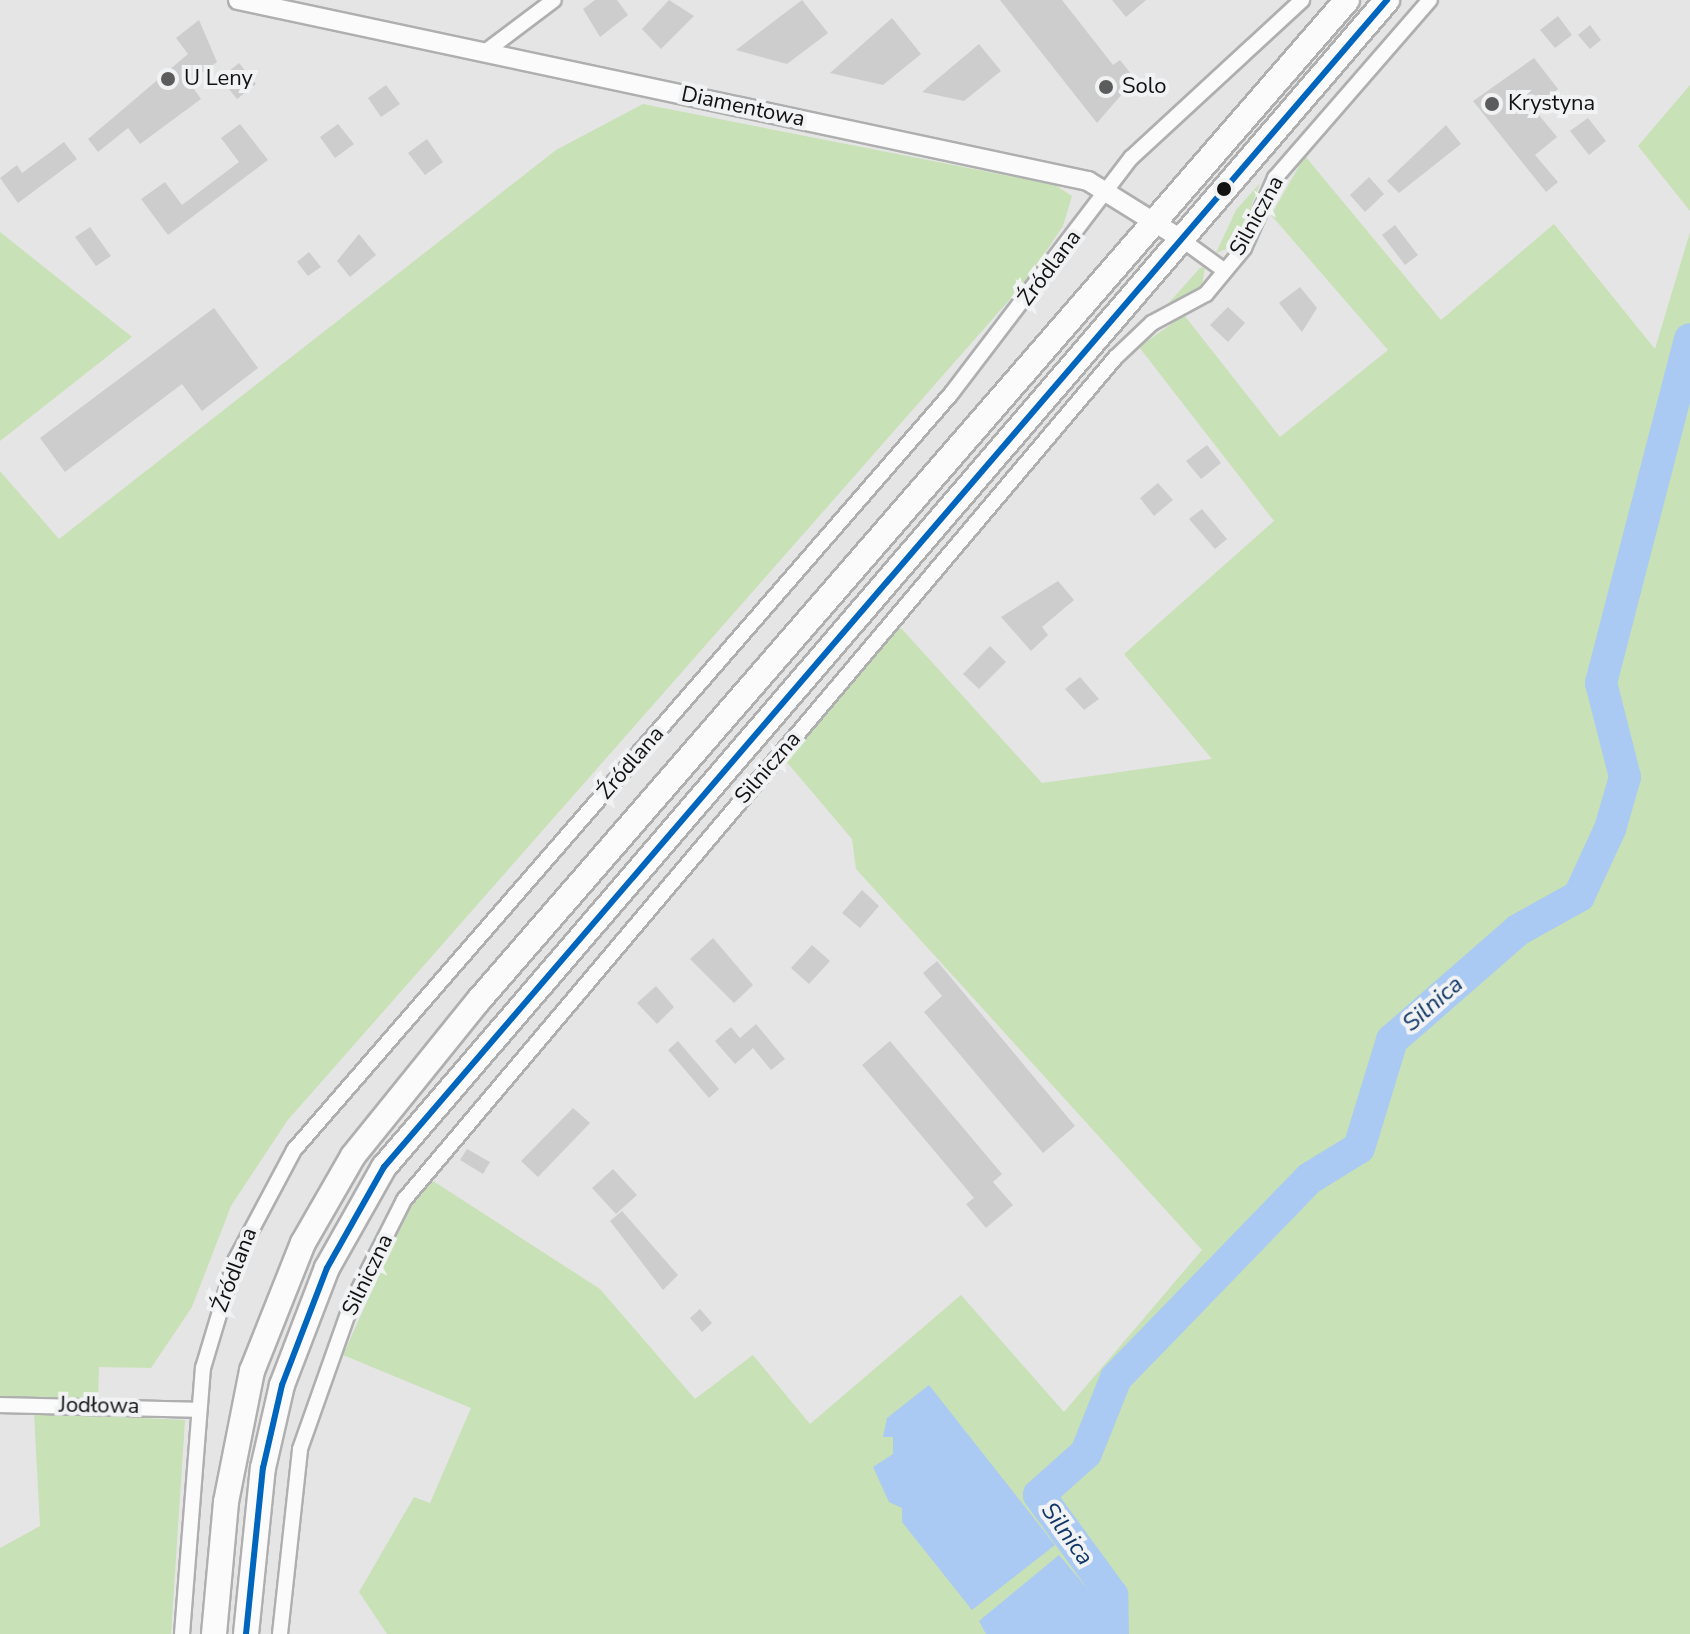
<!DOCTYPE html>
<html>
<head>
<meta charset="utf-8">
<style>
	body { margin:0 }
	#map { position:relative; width:1690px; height:1634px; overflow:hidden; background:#e5e5e5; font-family:"Nunito Sans",sans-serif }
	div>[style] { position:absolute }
	.green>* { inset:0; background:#c8e1b6 }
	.water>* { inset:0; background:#aacaf4 }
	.river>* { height:32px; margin:-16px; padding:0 16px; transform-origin:16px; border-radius:16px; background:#aacaf4 }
	.building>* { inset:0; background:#cdcdcd }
	.roads { filter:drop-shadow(2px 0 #afafb0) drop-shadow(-2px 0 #afafb0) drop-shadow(0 2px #afafb0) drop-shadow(0 -2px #afafb0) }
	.minor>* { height:14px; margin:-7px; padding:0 7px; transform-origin:7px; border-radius:7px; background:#fbfbfb }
	.tertiary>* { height:18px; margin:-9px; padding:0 9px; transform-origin:9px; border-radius:9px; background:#fbfbfb }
	.primary>* { height:24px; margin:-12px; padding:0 12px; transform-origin:12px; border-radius:12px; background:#fbfbfb }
	.bus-1>* { height:6px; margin:-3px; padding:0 3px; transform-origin:3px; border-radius:3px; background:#0065bd }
	.dots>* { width:22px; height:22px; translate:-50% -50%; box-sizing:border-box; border:4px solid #f1f2f3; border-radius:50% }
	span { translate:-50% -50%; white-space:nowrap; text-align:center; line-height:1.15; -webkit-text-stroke:8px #f1f2f3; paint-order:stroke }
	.poi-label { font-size:22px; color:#121212 }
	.left { translate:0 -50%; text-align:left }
	.street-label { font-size:22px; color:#121212 }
	.water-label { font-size:24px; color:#103766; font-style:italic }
</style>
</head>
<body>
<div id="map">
	<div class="green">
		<i style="clip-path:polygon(1690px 85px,1690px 211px,1638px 146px)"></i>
		<i style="clip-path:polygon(643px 104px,1055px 185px,1072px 196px,1063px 226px,1026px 281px,287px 1121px,231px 1206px,192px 1307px,151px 1368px,99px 1367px,98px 1403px,0 1405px,0 471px,59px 539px,556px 150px)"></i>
		<i style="clip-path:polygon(1305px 156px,1441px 320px,1554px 224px,1655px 349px,1690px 232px,1690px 1634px,387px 1634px,359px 1592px,414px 1497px,430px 1503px,471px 1408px,343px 1355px,411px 1203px,430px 1179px,600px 1289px,695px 1399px,753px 1355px,810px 1424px,961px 1295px,1064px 1412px,1202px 1250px,856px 869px,852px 839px,785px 760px,900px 627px,1042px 783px,1212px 759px,1124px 654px,1274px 521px,1139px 347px,1184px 315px,1280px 437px,1388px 350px,1271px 215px)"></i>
		<i style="clip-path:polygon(1260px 183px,1237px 245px,1216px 253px,1236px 210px)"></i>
		<i style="clip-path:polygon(0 232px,132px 337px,0 441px)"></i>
		<i style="clip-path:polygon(1205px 267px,1202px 285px,1166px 306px,1200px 268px)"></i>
		<i style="clip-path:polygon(34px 1413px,185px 1420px,171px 1634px,0 1634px,0 1548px,40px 1526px)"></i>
	</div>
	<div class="water">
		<i style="clip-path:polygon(929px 1385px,1055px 1545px,972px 1610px,902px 1522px,902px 1508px,889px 1502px,873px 1467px,893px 1454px,893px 1437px,883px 1437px,887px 1418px)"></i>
		<i style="clip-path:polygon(1059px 1555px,1104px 1608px,1100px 1634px,986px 1634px,979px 1621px)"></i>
	</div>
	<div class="river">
		<i style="left:1113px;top:1634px;width:39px;rotate:-91deg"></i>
		<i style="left:1112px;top:1595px;width:124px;rotate:-126.1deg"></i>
		<i style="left:1039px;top:1495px;width:63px;rotate:-41.8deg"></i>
		<i style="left:1086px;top:1453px;width:81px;rotate:-68.2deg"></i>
		<i style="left:1116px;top:1378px;width:279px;rotate:-45.9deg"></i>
		<i style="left:1310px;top:1178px;width:57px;rotate:-31.5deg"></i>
		<i style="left:1359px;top:1148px;width:113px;rotate:-73deg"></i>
		<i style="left:1392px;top:1040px;width:167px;rotate:-41.1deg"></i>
		<i style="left:1518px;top:930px;width:70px;rotate:-29.1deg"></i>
		<i style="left:1579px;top:896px;width:74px;rotate:-65.2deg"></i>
		<i style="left:1610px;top:829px;width:54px;rotate:-73.9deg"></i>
		<i style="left:1625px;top:777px;width:97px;rotate:-104.3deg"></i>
		<i style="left:1601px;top:683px;width:355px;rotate:-75.5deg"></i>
	</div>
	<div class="building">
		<i style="clip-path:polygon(595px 0,617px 0,628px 15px,600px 37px,583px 9px)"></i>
		<i style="clip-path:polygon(669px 0,694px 16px,661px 49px,642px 29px)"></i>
		<i style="clip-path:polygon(802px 0,828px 33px,787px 64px,736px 50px)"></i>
		<i style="clip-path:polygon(1000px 0,1062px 0,1113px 65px,1120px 60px,1135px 79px,1097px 123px)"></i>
		<i style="clip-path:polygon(1112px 0,1146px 0,1126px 17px)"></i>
		<i style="clip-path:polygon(1558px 16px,1572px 35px,1555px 48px,1540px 30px)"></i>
		<i style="clip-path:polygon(892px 18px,921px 54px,883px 85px,830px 73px)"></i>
		<i style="clip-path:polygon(199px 20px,217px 62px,189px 82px,201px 99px,140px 144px,128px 128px,98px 152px,88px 139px,188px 54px,176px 38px)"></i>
		<i style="clip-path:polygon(1590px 25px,1601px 40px,1590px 49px,1578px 35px)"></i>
		<i style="clip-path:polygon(979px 44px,1001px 71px,964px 101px,922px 92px)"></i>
		<i style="clip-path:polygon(1534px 58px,1558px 89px,1534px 109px,1557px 137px,1535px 155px,1558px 182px,1546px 192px,1473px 101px)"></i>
		<i style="clip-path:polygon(239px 63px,256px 84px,237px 99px,220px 78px)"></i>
		<i style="clip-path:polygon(386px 85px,400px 104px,381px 117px,368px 98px)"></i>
		<i style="clip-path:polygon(1588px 118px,1606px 141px,1589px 155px,1570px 131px)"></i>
		<i style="clip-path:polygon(240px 124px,268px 160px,168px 235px,141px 199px,165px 182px,182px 205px,239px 162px,221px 138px)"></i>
		<i style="clip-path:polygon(338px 124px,354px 144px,335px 158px,320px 137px)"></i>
		<i style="clip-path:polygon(1446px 125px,1461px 144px,1399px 193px,1387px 181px)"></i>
		<i style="clip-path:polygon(427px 139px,443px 162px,425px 175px,408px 153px)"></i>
		<i style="clip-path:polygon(64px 142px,77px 159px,18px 203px,0 178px,17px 165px,22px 173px)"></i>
		<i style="clip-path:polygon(1369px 177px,1384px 194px,1365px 212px,1350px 195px)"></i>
		<i style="clip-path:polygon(1395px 225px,1418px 255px,1405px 265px,1382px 235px)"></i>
		<i style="clip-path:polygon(90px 227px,111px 256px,96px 266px,75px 237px)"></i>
		<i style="clip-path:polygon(359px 234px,376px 255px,350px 277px,337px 261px)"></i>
		<i style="clip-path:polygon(309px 252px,321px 267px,308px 276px,297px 262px)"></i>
		<i style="clip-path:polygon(1300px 287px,1317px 308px,1302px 332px,1279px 303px)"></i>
		<i style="clip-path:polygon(1228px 307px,1245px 323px,1228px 342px,1210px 325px)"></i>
		<i style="clip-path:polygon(214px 308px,258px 368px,202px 411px,182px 384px,65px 472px,40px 438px)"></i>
		<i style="clip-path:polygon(1207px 445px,1221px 463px,1201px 479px,1186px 461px)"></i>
		<i style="clip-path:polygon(1158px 483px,1173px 500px,1154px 516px,1140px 498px)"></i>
		<i style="clip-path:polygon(1202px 509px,1227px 539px,1215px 549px,1189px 519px)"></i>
		<i style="clip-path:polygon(1058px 581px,1074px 600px,1042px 627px,1048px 635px,1031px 651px,1001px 617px)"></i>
		<i style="clip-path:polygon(990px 646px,1006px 662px,979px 689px,963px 674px)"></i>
		<i style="clip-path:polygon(1080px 677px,1099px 699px,1084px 710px,1065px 689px)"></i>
		<i style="clip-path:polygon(862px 890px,879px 906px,860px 928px,842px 913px)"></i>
		<i style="clip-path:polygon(713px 938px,753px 985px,734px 1003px,690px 959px)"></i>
		<i style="clip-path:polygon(812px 945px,830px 961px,809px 984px,791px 968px)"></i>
		<i style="clip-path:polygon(937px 961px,1075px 1126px,1043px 1153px,924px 1012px,942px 996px,923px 973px)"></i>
		<i style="clip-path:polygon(656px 986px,674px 1007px,657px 1024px,637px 1003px)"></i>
		<i style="clip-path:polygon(756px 1024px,785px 1059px,771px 1070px,753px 1048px,735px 1064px,715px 1041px,731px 1027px,740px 1038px)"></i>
		<i style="clip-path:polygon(678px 1041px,719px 1089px,709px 1098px,668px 1050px)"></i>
		<i style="clip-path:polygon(890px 1041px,1002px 1174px,993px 1182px,1013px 1205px,986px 1228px,966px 1204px,974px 1198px,862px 1065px)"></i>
		<i style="clip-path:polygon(573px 1108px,590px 1123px,538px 1177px,521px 1161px)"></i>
		<i style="clip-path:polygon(467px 1149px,490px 1162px,483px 1174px,460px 1160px)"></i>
		<i style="clip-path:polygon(613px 1169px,637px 1195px,616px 1214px,592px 1188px)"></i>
		<i style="clip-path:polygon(622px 1211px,678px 1275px,663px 1290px,610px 1221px)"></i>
		<i style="clip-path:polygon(700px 1309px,712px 1323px,702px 1332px,690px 1318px)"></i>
	</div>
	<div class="roads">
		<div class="minor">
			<i style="left:485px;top:52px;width:86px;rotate:-37deg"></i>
			<i style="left:1181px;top:239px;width:54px;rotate:36deg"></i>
			<i style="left:0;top:1405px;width:198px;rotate:1.4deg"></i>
			<i style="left:182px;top:1634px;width:267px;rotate:-85.5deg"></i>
			<i style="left:203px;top:1368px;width:112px;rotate:-73.3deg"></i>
			<i style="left:235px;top:1261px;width:126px;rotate:-62deg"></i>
			<i style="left:294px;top:1150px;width:1002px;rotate:-49.01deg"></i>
			<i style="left:951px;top:394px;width:297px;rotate:-52.7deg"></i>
			<i style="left:1131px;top:158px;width:233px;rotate:-42.7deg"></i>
			<i style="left:280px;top:1634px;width:186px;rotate:-83.8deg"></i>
			<i style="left:300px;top:1449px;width:153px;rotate:-70.5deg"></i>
			<i style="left:351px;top:1305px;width:118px;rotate:-63.2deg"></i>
			<i style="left:404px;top:1200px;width:1103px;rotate:-49.82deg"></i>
			<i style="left:1116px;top:357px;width:50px;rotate:-43.4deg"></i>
			<i style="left:1152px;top:323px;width:61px;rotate:-28.2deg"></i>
			<i style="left:1206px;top:294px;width:60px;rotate:-50.4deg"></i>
			<i style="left:1244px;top:248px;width:77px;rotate:-66.1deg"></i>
			<i style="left:1275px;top:178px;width:236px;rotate:-49deg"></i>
		</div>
		<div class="tertiary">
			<i style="left:238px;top:0;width:869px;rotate:12.02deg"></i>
			<i style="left:1088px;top:181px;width:110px;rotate:31.9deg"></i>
		</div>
		<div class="primary">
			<i style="left:214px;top:1634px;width:133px;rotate:-84.8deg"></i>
			<i style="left:226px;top:1502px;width:134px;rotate:-78.8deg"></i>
			<i style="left:252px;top:1371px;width:138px;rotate:-68.3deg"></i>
			<i style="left:303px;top:1243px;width:100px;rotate:-60.1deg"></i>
			<i style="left:353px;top:1156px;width:201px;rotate:-51.1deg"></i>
			<i style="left:479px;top:1000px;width:1324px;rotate:-49.04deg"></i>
			<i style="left:246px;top:1634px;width:167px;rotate:-84.2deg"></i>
			<i style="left:263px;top:1468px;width:85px;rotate:-77.1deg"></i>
			<i style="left:282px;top:1385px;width:125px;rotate:-69deg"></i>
			<i style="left:327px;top:1268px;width:116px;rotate:-60.6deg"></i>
			<i style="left:384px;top:1167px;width:1539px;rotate:-49.32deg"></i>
		</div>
	</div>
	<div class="bus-1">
		<i style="left:246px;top:1634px;width:167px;rotate:-84.2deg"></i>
		<i style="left:263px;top:1468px;width:85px;rotate:-77.1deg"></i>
		<i style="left:282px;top:1385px;width:125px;rotate:-69deg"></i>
		<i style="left:327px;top:1268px;width:116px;rotate:-60.6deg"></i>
		<i style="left:384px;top:1167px;width:1539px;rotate:-49.32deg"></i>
	</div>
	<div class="dots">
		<i style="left:168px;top:79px;background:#5c5c5c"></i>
		<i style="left:1106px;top:87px;background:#5c5c5c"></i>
		<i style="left:1492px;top:104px;background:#5c5c5c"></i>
		<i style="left:1224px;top:189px;background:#121212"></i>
	</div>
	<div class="poi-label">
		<span class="left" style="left:184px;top:79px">U Leny</span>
		<span class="left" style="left:1122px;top:87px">Solo</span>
		<span class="left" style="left:1508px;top:104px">Krystyna</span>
	</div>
	<div class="street-label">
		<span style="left:743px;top:107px;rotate:12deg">Diamentowa</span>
		<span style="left:1257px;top:216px;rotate:-61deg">Silniczna</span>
		<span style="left:1050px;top:268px;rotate:-53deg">Źródlana</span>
		<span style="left:631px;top:763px;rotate:-49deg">Źródlana</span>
		<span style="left:768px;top:768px;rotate:-49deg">Silniczna</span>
		<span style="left:235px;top:1270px;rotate:-69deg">Źródlana</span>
		<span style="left:368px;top:1275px;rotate:-64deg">Silniczna</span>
		<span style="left:99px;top:1406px;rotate:1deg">Jodłowa</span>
	</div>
	<div class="water-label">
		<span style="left:1433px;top:1004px;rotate:-41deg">Silnica</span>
		<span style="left:1067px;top:1534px;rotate:54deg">Silnica</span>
	</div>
</div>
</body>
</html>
